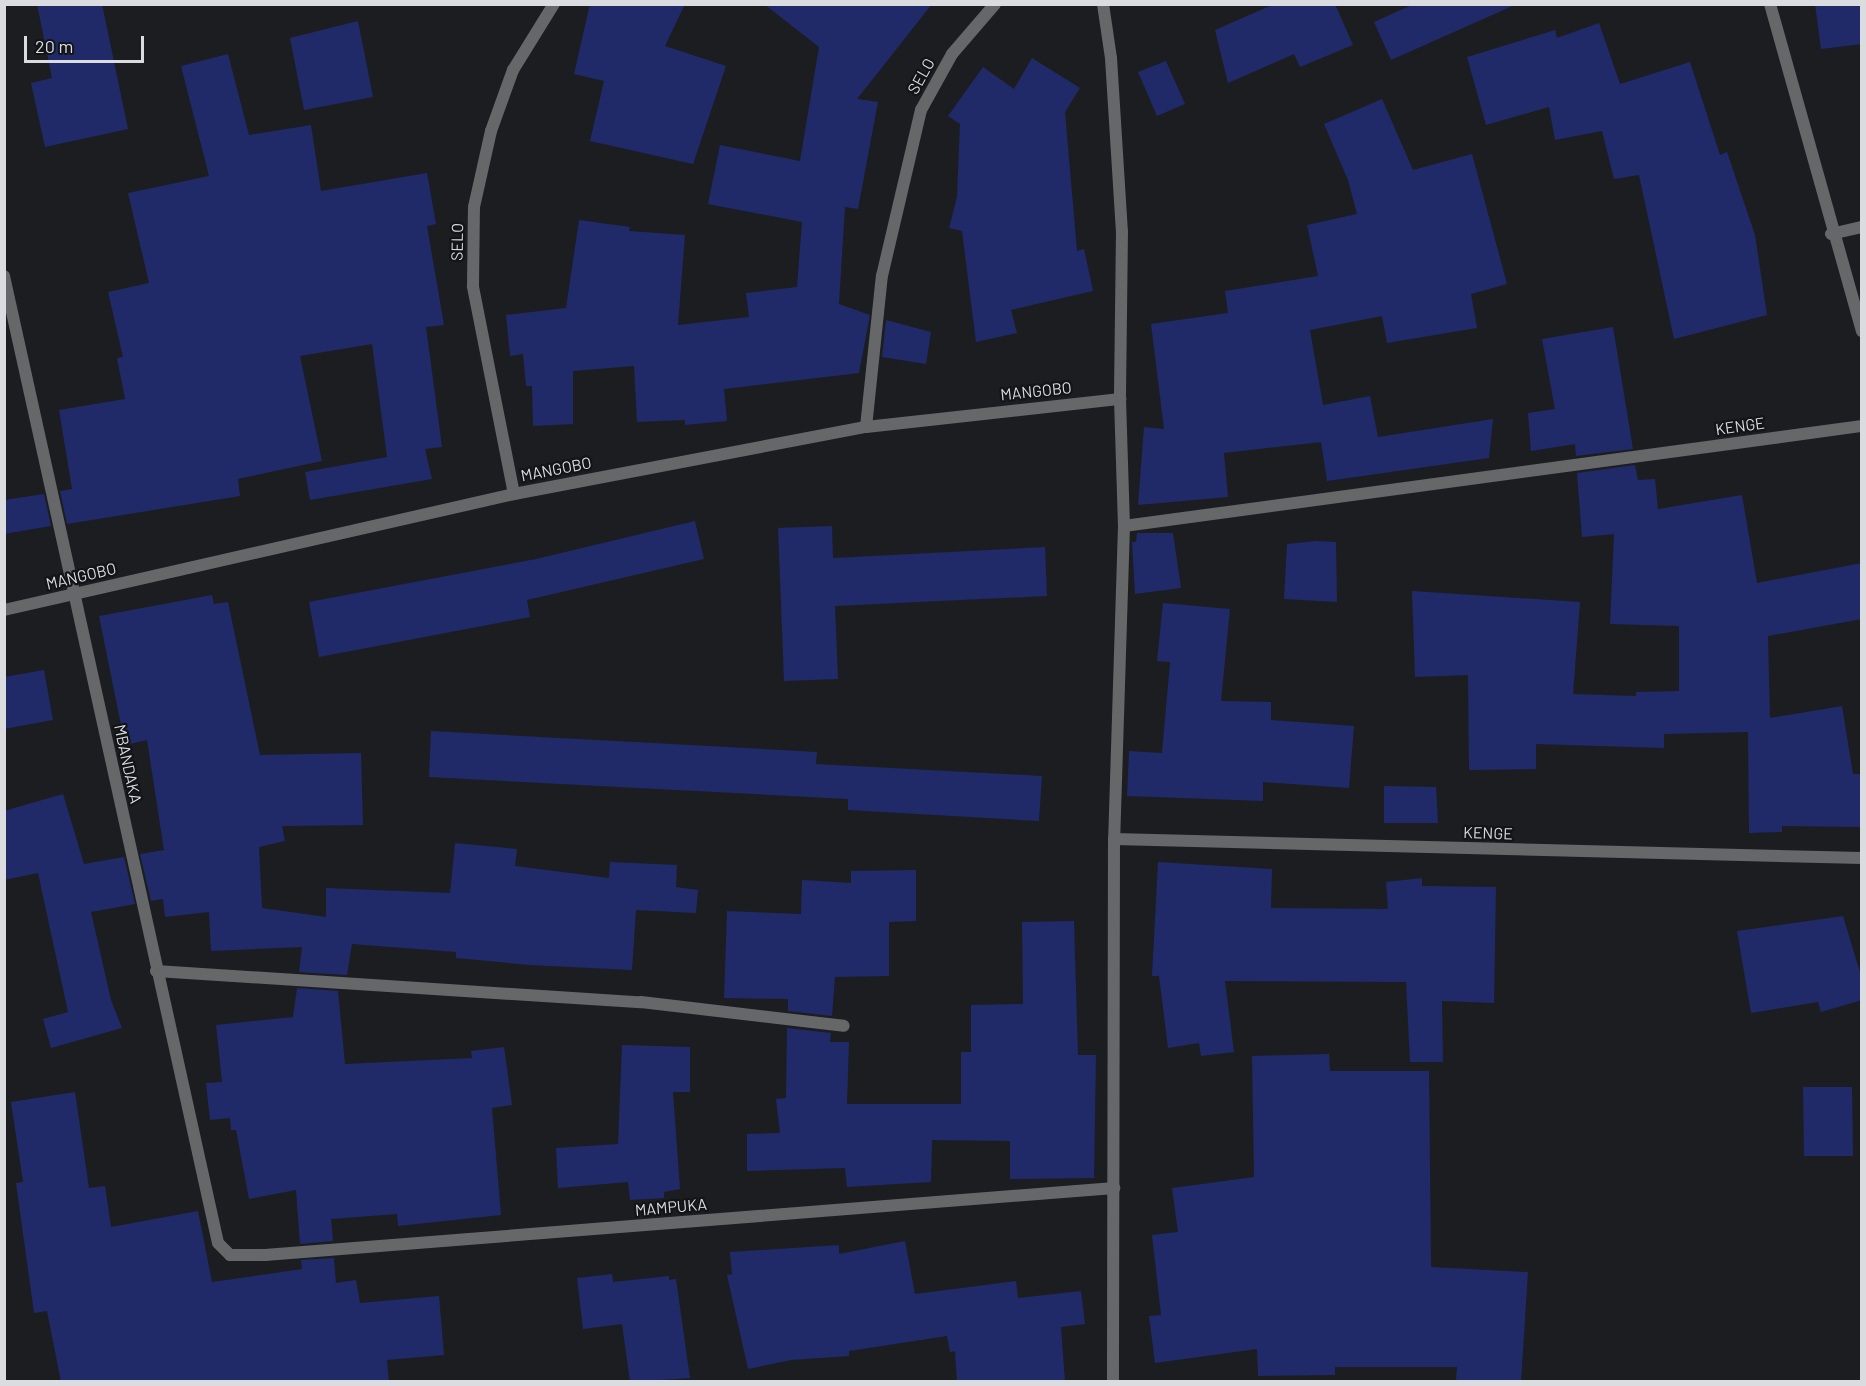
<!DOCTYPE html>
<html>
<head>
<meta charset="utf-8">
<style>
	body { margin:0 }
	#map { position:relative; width:1866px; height:1386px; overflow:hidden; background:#1c1d21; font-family:Barlow,sans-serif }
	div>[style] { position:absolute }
	.building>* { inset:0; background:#202a68 }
	.minor>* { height:12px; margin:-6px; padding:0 6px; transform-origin:6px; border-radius:6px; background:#666769 }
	span { translate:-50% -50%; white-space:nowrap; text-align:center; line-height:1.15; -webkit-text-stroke:4.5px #121418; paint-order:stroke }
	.street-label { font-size:16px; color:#dbdcdf }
	.frame { position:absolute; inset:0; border:6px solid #dbdcdf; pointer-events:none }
	.scale { position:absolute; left:24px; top:36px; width:120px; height:27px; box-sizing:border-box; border:3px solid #dbdcdf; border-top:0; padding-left:8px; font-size:18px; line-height:21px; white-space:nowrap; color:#dbdcdf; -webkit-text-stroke:4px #121418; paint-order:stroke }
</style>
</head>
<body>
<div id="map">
	<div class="building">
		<i style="clip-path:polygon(37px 4px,102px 4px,128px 129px,45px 147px,31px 83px,52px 78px)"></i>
		<i style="clip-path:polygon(590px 4px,685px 4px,665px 46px,726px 66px,693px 164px,590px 141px,604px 81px,574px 74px)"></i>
		<i style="clip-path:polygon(764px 4px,932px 4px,857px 99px,878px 102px,858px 209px,845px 207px,839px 304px,870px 315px,859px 373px,724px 389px,727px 421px,685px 425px,685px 420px,637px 422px,634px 366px,573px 371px,573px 424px,533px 426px,532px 386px,526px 386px,523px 354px,510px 356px,506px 315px,566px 308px,579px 220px,630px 227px,629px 231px,685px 235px,678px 325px,749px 317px,746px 293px,797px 287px,802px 222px,708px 204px,720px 145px,800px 161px,819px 47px)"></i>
		<i style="clip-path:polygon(1274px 4px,1335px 4px,1353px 45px,1300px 67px,1294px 54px,1228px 83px,1215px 30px)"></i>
		<i style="clip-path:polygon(1414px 4px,1517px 4px,1391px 60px,1374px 22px)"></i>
		<i style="clip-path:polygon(1815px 4px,1862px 4px,1862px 44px,1821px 49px)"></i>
		<i style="clip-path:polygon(358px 21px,373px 97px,304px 110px,290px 38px)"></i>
		<i style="clip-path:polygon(1599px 23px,1620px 84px,1690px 62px,1720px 155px,1727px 152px,1755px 235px,1767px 315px,1674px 339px,1639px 175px,1614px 179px,1602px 131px,1555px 140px,1549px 107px,1486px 125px,1467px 57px,1555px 30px,1557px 38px)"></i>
		<i style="clip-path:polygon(228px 54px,249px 135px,311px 125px,321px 191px,427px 173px,436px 224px,427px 226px,444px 325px,426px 327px,442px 447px,425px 449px,432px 479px,310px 500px,305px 472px,387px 457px,372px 344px,300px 356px,322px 461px,238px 479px,240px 496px,67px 524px,60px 491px,72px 489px,59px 410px,125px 399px,117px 358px,123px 357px,108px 292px,149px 283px,128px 193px,209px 176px,181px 66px)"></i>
		<i style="clip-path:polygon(1032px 58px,1080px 88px,1065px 112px,1077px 251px,1084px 249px,1093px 291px,1011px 310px,1017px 333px,976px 342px,962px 231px,949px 228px,957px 197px,960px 124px,948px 116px,983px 67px,1014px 89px)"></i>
		<i style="clip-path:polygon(1166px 61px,1185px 104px,1157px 116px,1138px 72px)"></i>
		<i style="clip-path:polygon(1382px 99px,1413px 170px,1472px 154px,1507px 284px,1471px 294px,1477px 328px,1387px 343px,1382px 316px,1310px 330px,1323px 405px,1370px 396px,1378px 437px,1493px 419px,1489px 458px,1327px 481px,1321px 442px,1224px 453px,1228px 497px,1138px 505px,1144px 427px,1164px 429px,1151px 324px,1228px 313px,1225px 291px,1318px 276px,1307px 225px,1357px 214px,1348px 180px,1324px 124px)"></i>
		<i style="clip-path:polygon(886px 320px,931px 332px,926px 364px,882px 357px)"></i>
		<i style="clip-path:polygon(1613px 327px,1633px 449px,1576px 456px,1575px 444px,1531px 451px,1528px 413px,1555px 409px,1542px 339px)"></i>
		<i style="clip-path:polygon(1635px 465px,1638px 480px,1655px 479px,1658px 509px,1742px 495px,1757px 583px,1862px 563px,1862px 619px,1768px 636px,1770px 718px,1842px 706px,1853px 774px,1862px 774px,1862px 827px,1782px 826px,1782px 832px,1749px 833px,1748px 732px,1664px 734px,1664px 748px,1536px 744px,1536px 769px,1469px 770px,1468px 675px,1415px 677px,1412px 591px,1580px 602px,1573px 694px,1636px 696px,1636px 692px,1679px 691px,1679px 626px,1610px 624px,1614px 534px,1582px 537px,1577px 473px)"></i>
		<i style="clip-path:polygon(44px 494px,51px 526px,4px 534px,4px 500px)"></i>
		<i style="clip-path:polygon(695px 521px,704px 559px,527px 600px,530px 617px,319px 657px,309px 602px,536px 559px)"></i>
		<i style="clip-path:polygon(832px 526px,833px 558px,1045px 547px,1047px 596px,835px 606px,838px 679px,784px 681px,778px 528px)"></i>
		<i style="clip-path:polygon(1137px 533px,1173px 533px,1181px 588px,1135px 594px,1132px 542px,1136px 542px)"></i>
		<i style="clip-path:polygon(1316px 541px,1336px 542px,1337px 602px,1284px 599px,1287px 544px)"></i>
		<i style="clip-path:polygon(212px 595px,214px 604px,228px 602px,260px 755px,361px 753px,363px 825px,282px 826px,285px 841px,259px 847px,262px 908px,326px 917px,326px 888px,450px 893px,455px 843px,517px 849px,515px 866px,609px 878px,610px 862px,677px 865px,676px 887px,698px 890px,696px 913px,636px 910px,632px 970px,530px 965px,456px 958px,456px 952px,352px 944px,347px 975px,299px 972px,302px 947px,211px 951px,209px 912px,165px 917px,163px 899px,151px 901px,140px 854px,164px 850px,147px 740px,125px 745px,99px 616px)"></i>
		<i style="clip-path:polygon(1163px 603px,1230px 609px,1221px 701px,1271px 702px,1271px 720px,1354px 726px,1349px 788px,1263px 782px,1263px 801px,1127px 796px,1129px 751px,1162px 753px,1170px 662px,1157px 661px)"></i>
		<i style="clip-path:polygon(44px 670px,53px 720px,4px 729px,4px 677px)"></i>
		<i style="clip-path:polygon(431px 731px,817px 752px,816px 764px,1042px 776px,1039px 821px,848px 810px,848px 799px,429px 777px)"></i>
		<i style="clip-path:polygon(1384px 786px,1436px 787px,1438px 823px,1384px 823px)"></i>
		<i style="clip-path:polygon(63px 794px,84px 864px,124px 857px,135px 904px,91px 912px,111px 1000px,122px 1028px,51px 1048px,43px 1019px,68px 1012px,38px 873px,4px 880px,4px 811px)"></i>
		<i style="clip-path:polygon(1158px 862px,1272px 869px,1271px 908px,1388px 909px,1386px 882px,1422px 878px,1422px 886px,1496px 887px,1494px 1003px,1442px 1001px,1443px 1062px,1410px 1062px,1406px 982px,1225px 981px,1234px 1052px,1201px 1056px,1199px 1043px,1168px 1048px,1159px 976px,1152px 976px)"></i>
		<i style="clip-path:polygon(916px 870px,916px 921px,889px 922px,889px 976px,835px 977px,832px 1016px,788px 1011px,788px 999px,724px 998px,727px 911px,801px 914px,802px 880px,851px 883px,851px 871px)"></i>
		<i style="clip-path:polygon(1843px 916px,1862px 979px,1862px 1000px,1821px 1012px,1818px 1002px,1751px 1013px,1737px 931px)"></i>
		<i style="clip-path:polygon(1074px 921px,1078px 1055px,1096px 1055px,1094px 1178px,1010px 1179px,1010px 1141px,932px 1140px,931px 1182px,847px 1187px,845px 1168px,747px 1171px,747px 1134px,780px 1133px,776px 1099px,786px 1098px,787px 1028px,831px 1033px,830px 1042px,849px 1042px,847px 1104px,961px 1104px,961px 1052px,971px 1052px,971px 1005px,1023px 1004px,1022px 922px)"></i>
		<i style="clip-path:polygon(297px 988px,338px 991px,345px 1064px,472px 1058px,471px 1051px,504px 1047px,512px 1105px,492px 1108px,501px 1215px,398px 1226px,397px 1214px,331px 1219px,333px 1241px,300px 1244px,296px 1190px,249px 1199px,236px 1130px,231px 1130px,230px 1118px,210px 1120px,206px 1083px,222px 1082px,216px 1025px,293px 1017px)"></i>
		<i style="clip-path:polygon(622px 1045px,690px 1047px,690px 1092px,673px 1092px,680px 1189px,664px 1192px,664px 1198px,630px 1200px,628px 1182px,558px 1188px,556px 1148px,618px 1144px)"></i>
		<i style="clip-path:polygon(1329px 1054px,1330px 1071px,1429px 1071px,1431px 1267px,1528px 1272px,1521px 1382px,1456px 1380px,1457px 1367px,1335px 1367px,1335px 1375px,1258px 1376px,1257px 1349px,1155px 1363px,1149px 1316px,1161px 1315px,1152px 1235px,1178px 1232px,1172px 1188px,1254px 1177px,1252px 1056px)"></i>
		<i style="clip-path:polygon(1803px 1087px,1852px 1087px,1853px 1156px,1804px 1156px)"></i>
		<i style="clip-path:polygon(75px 1092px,89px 1188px,105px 1186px,111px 1227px,198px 1211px,212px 1282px,302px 1269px,301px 1260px,334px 1258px,336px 1283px,356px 1280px,360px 1303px,439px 1296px,444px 1355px,387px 1360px,389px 1382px,61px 1382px,47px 1311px,34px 1313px,16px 1183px,23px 1182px,11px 1102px)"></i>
		<i style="clip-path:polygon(905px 1241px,915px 1294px,1016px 1281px,1018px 1298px,1081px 1291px,1085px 1324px,1061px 1327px,1065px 1382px,957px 1382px,955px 1351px,950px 1352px,947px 1336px,849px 1351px,849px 1356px,791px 1360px,748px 1369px,727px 1275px,732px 1274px,730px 1252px,839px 1245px,839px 1254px)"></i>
		<i style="clip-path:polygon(612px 1274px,613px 1282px,669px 1276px,669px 1280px,676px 1279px,690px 1378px,630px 1382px,622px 1324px,583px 1329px,577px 1278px)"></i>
	</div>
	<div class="minor">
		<i style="left:1103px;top:4px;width:55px;rotate:81.6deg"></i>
		<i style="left:1111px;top:58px;width:173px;rotate:86.4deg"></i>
		<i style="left:1122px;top:231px;width:168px;rotate:90.7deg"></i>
		<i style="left:1120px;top:399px;width:127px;rotate:88.2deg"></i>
		<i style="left:1124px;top:526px;width:313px;rotate:91.8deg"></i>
		<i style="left:1114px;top:839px;width:543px;rotate:90.11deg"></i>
		<i style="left:1770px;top:4px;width:340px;rotate:74.3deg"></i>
		<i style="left:1831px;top:234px;width:32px;rotate:-13deg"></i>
		<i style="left:4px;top:276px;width:990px;rotate:77.52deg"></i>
		<i style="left:218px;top:1243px;width:17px;rotate:45deg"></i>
		<i style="left:230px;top:1255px;width:35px"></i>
		<i style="left:265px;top:1255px;width:852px;rotate:-4.51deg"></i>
		<i style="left:866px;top:427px;width:152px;rotate:-84deg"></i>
		<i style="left:882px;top:276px;width:171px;rotate:-76.8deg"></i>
		<i style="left:921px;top:110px;width:64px;rotate:-61deg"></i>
		<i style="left:952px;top:54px;width:66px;rotate:-49.3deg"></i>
		<i style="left:514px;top:494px;width:212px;rotate:-101.2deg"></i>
		<i style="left:473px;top:286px;width:79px;rotate:-89.3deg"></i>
		<i style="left:474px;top:207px;width:78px;rotate:-77.4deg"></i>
		<i style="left:491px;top:131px;width:65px;rotate:-70.2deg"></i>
		<i style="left:513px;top:70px;width:78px;rotate:-58.2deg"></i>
		<i style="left:1124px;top:526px;width:745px;rotate:-7.72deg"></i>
		<i style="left:4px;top:610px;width:523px;rotate:-12.81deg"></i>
		<i style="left:514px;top:494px;width:358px;rotate:-10.8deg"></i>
		<i style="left:866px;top:427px;width:256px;rotate:-6.3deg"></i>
		<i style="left:1114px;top:839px;width:748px;rotate:1.46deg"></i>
		<i style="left:156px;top:971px;width:486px;rotate:3.7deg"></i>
		<i style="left:641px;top:1002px;width:204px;rotate:6.7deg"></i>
	</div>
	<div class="street-label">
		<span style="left:921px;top:76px;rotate:-61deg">SELO</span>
		<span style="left:457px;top:242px;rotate:-89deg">SELO</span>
		<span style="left:1036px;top:391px;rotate:-6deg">MANGOBO</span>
		<span style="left:1740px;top:426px;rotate:-8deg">KENGE</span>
		<span style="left:556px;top:469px;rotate:-11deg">MANGOBO</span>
		<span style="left:81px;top:576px;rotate:-13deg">MANGOBO</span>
		<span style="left:128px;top:764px;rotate:78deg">MBANDAKA</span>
		<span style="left:1488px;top:833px;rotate:2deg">KENGE</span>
		<span style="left:671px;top:1207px;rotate:-5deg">MAMPUKA</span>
	</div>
	<div class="frame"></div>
	<div class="scale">20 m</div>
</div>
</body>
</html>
